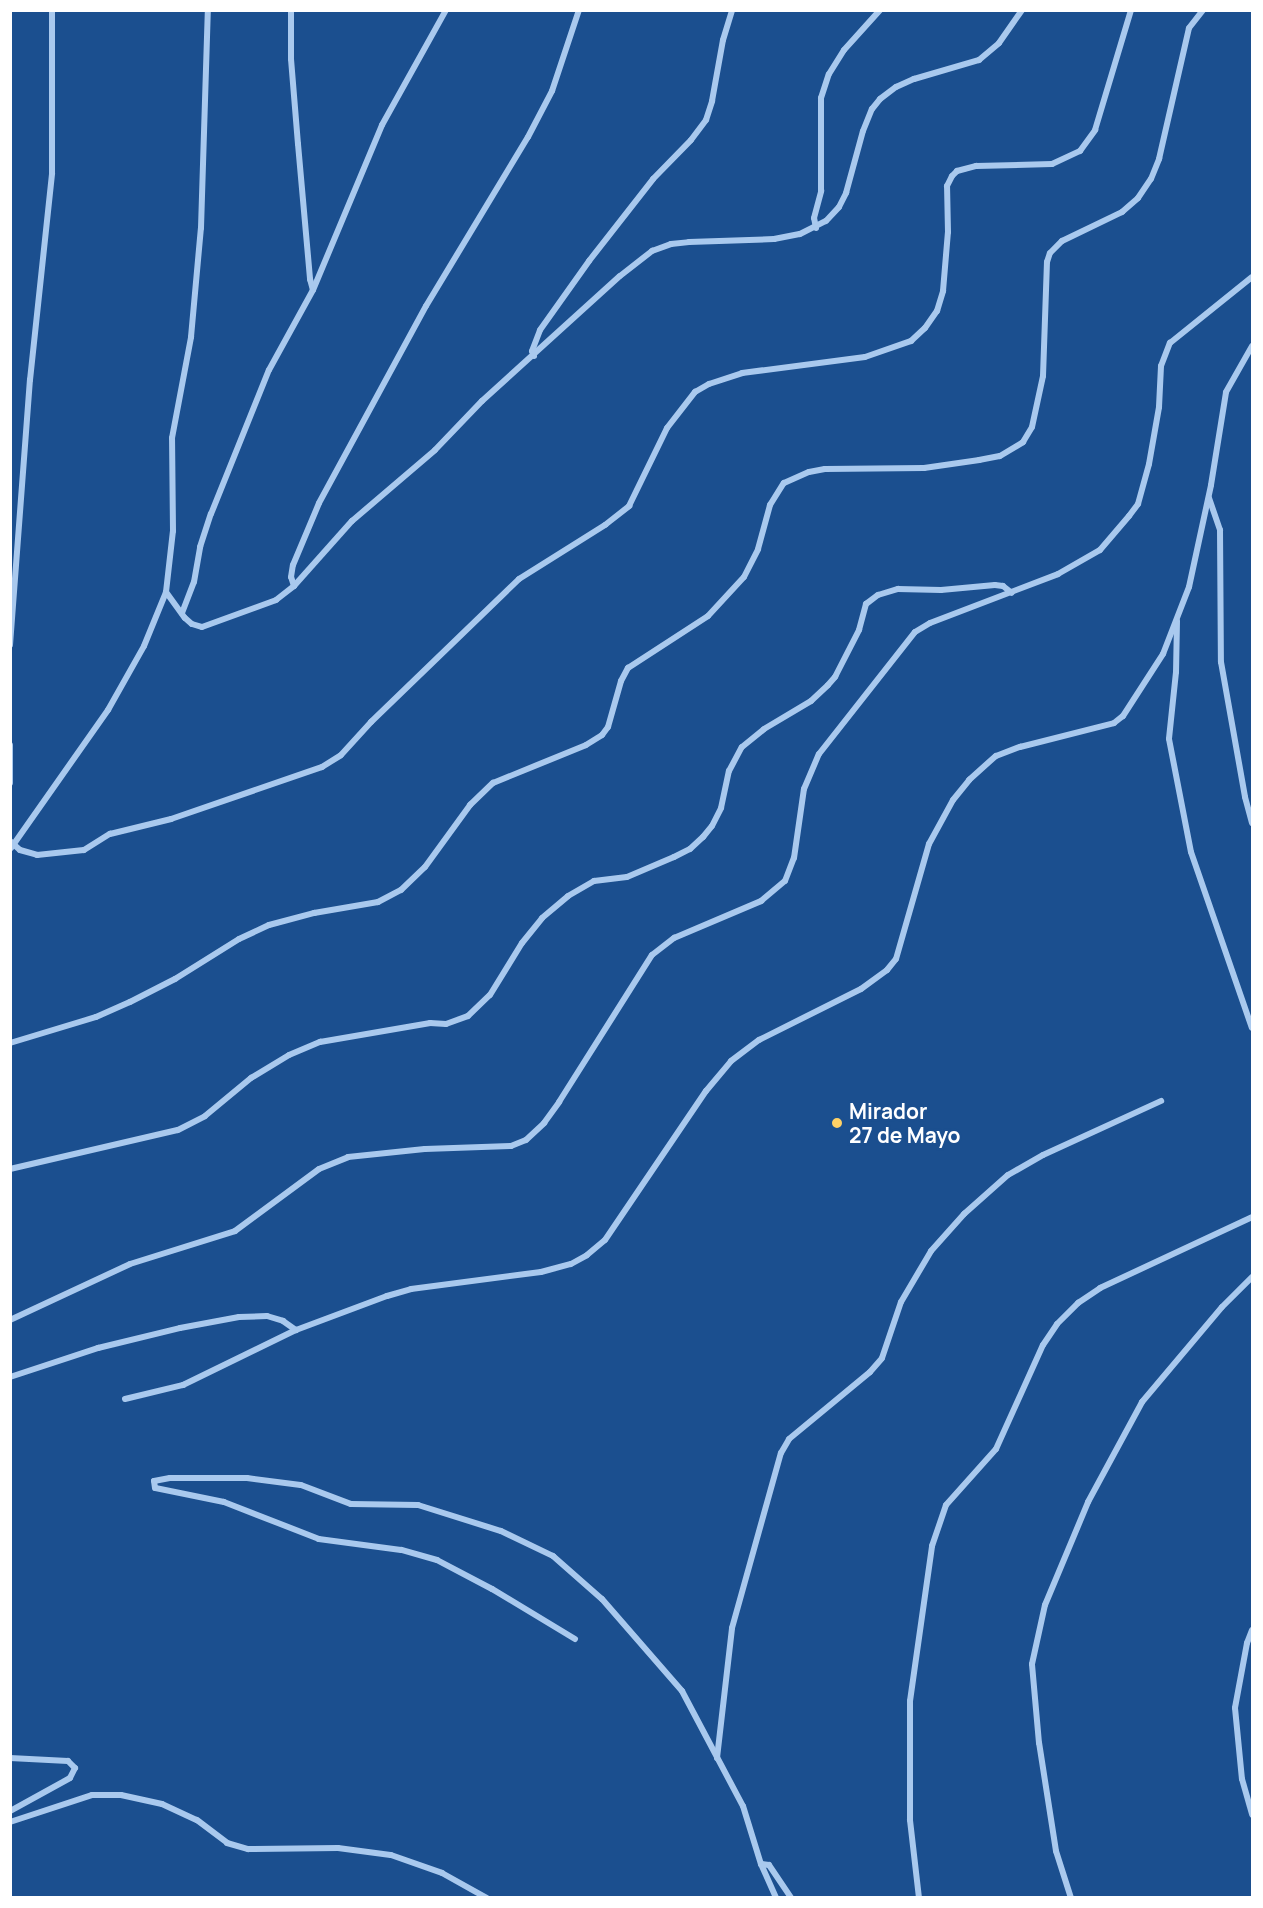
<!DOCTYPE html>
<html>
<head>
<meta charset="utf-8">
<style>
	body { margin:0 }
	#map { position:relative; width:1263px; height:1908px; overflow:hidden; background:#1b4f8f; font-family:Manrope,sans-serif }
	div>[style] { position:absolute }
	.street>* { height:6px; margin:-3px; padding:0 3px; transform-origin:3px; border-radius:3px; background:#a9c9ee }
	.dots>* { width:16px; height:16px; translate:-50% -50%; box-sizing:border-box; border:3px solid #1b4f8f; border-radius:50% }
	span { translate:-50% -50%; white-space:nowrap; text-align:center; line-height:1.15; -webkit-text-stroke:4.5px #1b4f8f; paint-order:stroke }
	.poi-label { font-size:21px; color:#fff; font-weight:700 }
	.left { translate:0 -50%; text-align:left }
	.frame { position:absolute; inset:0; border:12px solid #fff; pointer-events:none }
</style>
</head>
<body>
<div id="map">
	<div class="street">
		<i style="left:291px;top:10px;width:49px;rotate:90deg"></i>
		<i style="left:291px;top:59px;width:85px;rotate:85.3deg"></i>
		<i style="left:298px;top:144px;width:136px;rotate:84.9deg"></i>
		<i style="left:310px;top:279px;width:11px;rotate:75deg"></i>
		<i style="left:816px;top:228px;width:10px;rotate:-101deg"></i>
		<i style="left:814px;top:218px;width:28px;rotate:-75deg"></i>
		<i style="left:821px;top:191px;width:93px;rotate:-90deg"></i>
		<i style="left:821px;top:98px;width:25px;rotate:-72deg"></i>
		<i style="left:829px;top:74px;width:28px;rotate:-58deg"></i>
		<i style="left:844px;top:50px;width:54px;rotate:-48deg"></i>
		<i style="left:534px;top:356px;width:5px;rotate:-112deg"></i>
		<i style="left:532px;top:351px;width:22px;rotate:-69deg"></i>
		<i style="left:540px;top:330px;width:85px;rotate:-54.6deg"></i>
		<i style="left:589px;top:261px;width:104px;rotate:-52deg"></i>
		<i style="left:653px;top:179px;width:54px;rotate:-45.7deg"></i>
		<i style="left:691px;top:140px;width:25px;rotate:-53deg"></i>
		<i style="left:706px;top:120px;width:20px;rotate:-72deg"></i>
		<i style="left:712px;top:101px;width:62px;rotate:-79.8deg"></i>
		<i style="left:723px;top:40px;width:31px;rotate:-73deg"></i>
		<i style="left:1209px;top:498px;width:34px;rotate:71deg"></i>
		<i style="left:1220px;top:530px;width:132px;rotate:89.6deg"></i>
		<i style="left:1221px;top:662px;width:137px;rotate:79.9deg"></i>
		<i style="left:1245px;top:797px;width:27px;rotate:75deg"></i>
		<i style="left:294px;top:586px;width:9px;rotate:-108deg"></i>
		<i style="left:291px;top:577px;width:12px;rotate:-81deg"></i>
		<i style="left:293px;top:565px;width:67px;rotate:-67.2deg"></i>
		<i style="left:319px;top:503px;width:224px;rotate:-61.5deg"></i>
		<i style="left:426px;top:306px;width:197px;rotate:-58.9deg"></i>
		<i style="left:528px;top:137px;width:52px;rotate:-62.4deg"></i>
		<i style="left:552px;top:91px;width:85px;rotate:-71.6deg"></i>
		<i style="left:166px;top:592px;width:32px;rotate:54deg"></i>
		<i style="left:185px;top:618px;width:9px;rotate:41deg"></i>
		<i style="left:192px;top:624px;width:10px;rotate:17deg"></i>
		<i style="left:202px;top:627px;width:79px;rotate:-20deg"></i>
		<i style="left:276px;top:600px;width:23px;rotate:-38deg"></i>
		<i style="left:294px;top:586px;width:87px;rotate:-48.3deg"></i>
		<i style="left:352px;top:521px;width:109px;rotate:-40.5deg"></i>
		<i style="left:435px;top:450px;width:68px;rotate:-46.2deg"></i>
		<i style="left:482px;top:401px;width:186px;rotate:-42.2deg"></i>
		<i style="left:620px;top:276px;width:41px;rotate:-38deg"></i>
		<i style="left:652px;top:251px;width:20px;rotate:-20deg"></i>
		<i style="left:671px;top:244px;width:18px;rotate:-6deg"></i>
		<i style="left:689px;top:242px;width:85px;rotate:-2deg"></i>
		<i style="left:774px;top:239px;width:26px;rotate:-11deg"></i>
		<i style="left:800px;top:234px;width:29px;rotate:-27deg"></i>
		<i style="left:826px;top:221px;width:19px;rotate:-47deg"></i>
		<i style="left:839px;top:207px;width:16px;rotate:-63deg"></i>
		<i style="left:846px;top:193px;width:64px;rotate:-74.7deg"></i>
		<i style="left:863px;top:131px;width:24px;rotate:-68deg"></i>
		<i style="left:872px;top:109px;width:13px;rotate:-51deg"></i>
		<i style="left:880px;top:99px;width:20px;rotate:-37deg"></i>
		<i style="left:896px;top:87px;width:20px;rotate:-24deg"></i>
		<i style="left:914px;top:79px;width:68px;rotate:-16.3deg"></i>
		<i style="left:979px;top:60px;width:26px;rotate:-40deg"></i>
		<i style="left:999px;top:43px;width:40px;rotate:-55.1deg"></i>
		<i style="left:182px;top:613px;width:33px;rotate:-69deg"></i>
		<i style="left:194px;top:582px;width:36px;rotate:-80deg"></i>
		<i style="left:200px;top:547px;width:35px;rotate:-72deg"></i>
		<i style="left:211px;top:514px;width:155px;rotate:-68.1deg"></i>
		<i style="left:269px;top:370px;width:91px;rotate:-61.2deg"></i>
		<i style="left:313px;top:290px;width:179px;rotate:-67.3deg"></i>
		<i style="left:382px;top:125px;width:132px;rotate:-60.9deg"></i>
		<i style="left:1177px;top:621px;width:51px;rotate:91.1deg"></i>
		<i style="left:1176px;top:672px;width:67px;rotate:96deg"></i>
		<i style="left:1169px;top:739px;width:115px;rotate:79deg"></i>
		<i style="left:1191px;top:852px;width:186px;rotate:70.9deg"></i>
		<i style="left:10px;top:645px;width:266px;rotate:-85.7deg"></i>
		<i style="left:30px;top:380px;width:208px;rotate:-83.9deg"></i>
		<i style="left:52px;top:173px;width:163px;rotate:-90deg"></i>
		<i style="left:10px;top:745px;width:38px;rotate:90deg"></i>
		<i style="left:10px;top:841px;width:13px;rotate:42deg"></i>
		<i style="left:20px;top:850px;width:18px;rotate:16deg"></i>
		<i style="left:37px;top:855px;width:47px;rotate:-6.1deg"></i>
		<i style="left:84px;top:850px;width:31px;rotate:-32deg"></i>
		<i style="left:110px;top:834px;width:63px;rotate:-13.8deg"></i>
		<i style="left:171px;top:819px;width:160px;rotate:-19deg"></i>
		<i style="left:322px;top:767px;width:22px;rotate:-32deg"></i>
		<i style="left:341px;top:755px;width:45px;rotate:-47.7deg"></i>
		<i style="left:371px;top:722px;width:206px;rotate:-44deg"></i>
		<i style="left:519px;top:579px;width:102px;rotate:-32.1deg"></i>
		<i style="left:605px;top:525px;width:31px;rotate:-38deg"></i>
		<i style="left:629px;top:506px;width:87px;rotate:-64deg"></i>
		<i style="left:667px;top:428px;width:46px;rotate:-52.1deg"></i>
		<i style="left:695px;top:392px;width:16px;rotate:-30deg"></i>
		<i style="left:709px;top:384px;width:35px;rotate:-18deg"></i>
		<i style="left:742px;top:373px;width:124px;rotate:-7.4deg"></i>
		<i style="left:865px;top:357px;width:49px;rotate:-19.2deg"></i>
		<i style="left:911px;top:341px;width:19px;rotate:-43deg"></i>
		<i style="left:925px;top:328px;width:21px;rotate:-55deg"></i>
		<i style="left:937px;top:311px;width:21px;rotate:-73deg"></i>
		<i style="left:943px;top:291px;width:59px;rotate:-85.2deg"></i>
		<i style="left:948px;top:232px;width:46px;rotate:-91.2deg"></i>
		<i style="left:947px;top:186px;width:11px;rotate:-63deg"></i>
		<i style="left:952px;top:176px;width:7px;rotate:-45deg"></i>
		<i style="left:957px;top:171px;width:20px;rotate:-15deg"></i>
		<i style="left:976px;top:166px;width:76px;rotate:-1.5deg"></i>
		<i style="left:1052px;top:164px;width:31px;rotate:-25deg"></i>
		<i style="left:1080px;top:151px;width:26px;rotate:-54deg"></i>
		<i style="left:1095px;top:130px;width:125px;rotate:-73.3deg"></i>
		<i style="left:11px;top:848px;width:169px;rotate:-54.9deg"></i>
		<i style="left:108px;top:710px;width:73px;rotate:-60.6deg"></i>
		<i style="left:144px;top:646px;width:58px;rotate:-67.8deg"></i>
		<i style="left:166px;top:592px;width:61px;rotate:-83.5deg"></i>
		<i style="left:173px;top:531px;width:93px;rotate:-90.6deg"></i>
		<i style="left:172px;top:438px;width:103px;rotate:-79.3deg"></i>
		<i style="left:191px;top:337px;width:109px;rotate:-84.8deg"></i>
		<i style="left:201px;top:228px;width:218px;rotate:-88.2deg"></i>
		<i style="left:10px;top:1043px;width:90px;rotate:-16.8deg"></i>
		<i style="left:96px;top:1017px;width:37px;rotate:-24deg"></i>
		<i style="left:130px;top:1002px;width:51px;rotate:-27.1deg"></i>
		<i style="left:175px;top:979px;width:75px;rotate:-32deg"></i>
		<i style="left:239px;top:939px;width:33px;rotate:-25deg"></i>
		<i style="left:269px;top:925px;width:47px;rotate:-14.9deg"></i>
		<i style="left:314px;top:913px;width:65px;rotate:-9.8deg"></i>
		<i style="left:378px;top:902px;width:26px;rotate:-28deg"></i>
		<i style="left:401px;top:890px;width:33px;rotate:-44deg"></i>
		<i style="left:425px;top:867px;width:77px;rotate:-54deg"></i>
		<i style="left:470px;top:805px;width:32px;rotate:-44deg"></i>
		<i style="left:493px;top:783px;width:100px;rotate:-22.2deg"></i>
		<i style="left:586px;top:745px;width:19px;rotate:-32deg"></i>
		<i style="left:602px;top:735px;width:10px;rotate:-53deg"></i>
		<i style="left:608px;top:727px;width:48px;rotate:-74.2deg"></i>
		<i style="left:621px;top:681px;width:15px;rotate:-62deg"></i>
		<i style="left:628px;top:668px;width:95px;rotate:-33deg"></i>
		<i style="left:708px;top:616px;width:53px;rotate:-47.3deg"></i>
		<i style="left:744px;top:577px;width:31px;rotate:-63deg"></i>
		<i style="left:758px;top:549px;width:46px;rotate:-74.7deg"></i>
		<i style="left:770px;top:505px;width:26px;rotate:-58deg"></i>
		<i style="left:784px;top:483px;width:27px;rotate:-24deg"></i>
		<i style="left:809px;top:472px;width:16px;rotate:-11deg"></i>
		<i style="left:825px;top:469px;width:99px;rotate:-0.6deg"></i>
		<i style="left:924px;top:468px;width:56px;rotate:-8.3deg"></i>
		<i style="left:979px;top:460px;width:21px;rotate:-11deg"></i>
		<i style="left:1000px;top:456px;width:27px;rotate:-31deg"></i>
		<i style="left:1023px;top:442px;width:17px;rotate:-59deg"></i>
		<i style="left:1032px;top:427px;width:52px;rotate:-77.8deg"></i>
		<i style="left:1043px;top:376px;width:114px;rotate:-88deg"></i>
		<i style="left:1047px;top:262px;width:9px;rotate:-72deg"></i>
		<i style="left:1050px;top:253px;width:17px;rotate:-45deg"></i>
		<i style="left:1062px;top:241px;width:67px;rotate:-25.8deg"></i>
		<i style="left:1122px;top:212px;width:21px;rotate:-41deg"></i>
		<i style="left:1138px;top:198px;width:23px;rotate:-56deg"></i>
		<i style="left:1151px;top:179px;width:22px;rotate:-68deg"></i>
		<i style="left:1159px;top:159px;width:134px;rotate:-77.1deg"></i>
		<i style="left:1189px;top:28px;width:23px;rotate:-52deg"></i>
		<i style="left:10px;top:1169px;width:172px;rotate:-13.1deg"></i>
		<i style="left:178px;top:1130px;width:30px;rotate:-27deg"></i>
		<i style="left:205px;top:1116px;width:60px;rotate:-39.6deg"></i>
		<i style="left:251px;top:1078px;width:44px;rotate:-31.2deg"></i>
		<i style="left:289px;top:1055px;width:34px;rotate:-23deg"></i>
		<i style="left:320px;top:1042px;width:112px;rotate:-9.8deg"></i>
		<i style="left:430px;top:1023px;width:16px;rotate:4deg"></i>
		<i style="left:446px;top:1024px;width:23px;rotate:-20deg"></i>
		<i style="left:468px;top:1016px;width:30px;rotate:-44deg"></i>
		<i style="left:490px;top:995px;width:61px;rotate:-58.4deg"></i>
		<i style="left:522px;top:943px;width:32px;rotate:-51deg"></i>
		<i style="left:542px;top:918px;width:34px;rotate:-40deg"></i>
		<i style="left:568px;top:896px;width:30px;rotate:-30deg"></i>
		<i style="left:594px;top:881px;width:33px;rotate:-7deg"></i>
		<i style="left:627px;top:877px;width:51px;rotate:-23.1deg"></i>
		<i style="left:674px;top:857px;width:18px;rotate:-27deg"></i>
		<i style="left:690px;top:849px;width:18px;rotate:-43deg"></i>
		<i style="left:703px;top:837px;width:14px;rotate:-51deg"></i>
		<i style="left:712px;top:826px;width:20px;rotate:-63deg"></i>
		<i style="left:721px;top:808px;width:38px;rotate:-78deg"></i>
		<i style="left:729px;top:771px;width:27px;rotate:-62deg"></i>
		<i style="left:742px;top:747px;width:28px;rotate:-39deg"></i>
		<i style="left:764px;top:729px;width:55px;rotate:-30.8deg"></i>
		<i style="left:811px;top:701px;width:23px;rotate:-43deg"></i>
		<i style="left:828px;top:685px;width:11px;rotate:-49deg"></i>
		<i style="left:835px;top:677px;width:53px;rotate:-62.9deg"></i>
		<i style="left:859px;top:630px;width:27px;rotate:-75deg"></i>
		<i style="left:866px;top:604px;width:15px;rotate:-37deg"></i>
		<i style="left:878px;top:595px;width:21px;rotate:-17deg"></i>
		<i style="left:898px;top:589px;width:43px;rotate:1.3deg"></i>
		<i style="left:941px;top:590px;width:54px;rotate:-5.3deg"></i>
		<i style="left:995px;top:585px;width:8px;rotate:7deg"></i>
		<i style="left:1003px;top:586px;width:11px;rotate:38deg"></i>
		<i style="left:10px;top:1320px;width:132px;rotate:-25deg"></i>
		<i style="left:130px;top:1264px;width:110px;rotate:-17.4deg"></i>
		<i style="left:235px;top:1231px;width:104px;rotate:-36.4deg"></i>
		<i style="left:319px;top:1169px;width:31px;rotate:-22deg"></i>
		<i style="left:348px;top:1157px;width:77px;rotate:-5.9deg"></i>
		<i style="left:425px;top:1149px;width:86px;rotate:-2deg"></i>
		<i style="left:511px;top:1146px;width:16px;rotate:-22deg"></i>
		<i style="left:526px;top:1140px;width:25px;rotate:-43deg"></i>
		<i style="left:544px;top:1123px;width:26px;rotate:-54deg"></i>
		<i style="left:559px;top:1102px;width:174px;rotate:-57.7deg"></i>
		<i style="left:652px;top:955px;width:28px;rotate:-38deg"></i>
		<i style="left:674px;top:938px;width:95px;rotate:-23deg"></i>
		<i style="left:761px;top:901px;width:31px;rotate:-40deg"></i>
		<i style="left:785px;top:881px;width:25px;rotate:-69deg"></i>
		<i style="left:794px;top:858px;width:70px;rotate:-81.8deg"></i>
		<i style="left:804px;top:789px;width:38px;rotate:-67deg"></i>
		<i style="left:819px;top:754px;width:155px;rotate:-51.8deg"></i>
		<i style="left:915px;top:632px;width:17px;rotate:-31deg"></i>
		<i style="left:930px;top:623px;width:137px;rotate:-20.9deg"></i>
		<i style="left:1058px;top:574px;width:48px;rotate:-29.7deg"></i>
		<i style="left:1100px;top:550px;width:45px;rotate:-49.5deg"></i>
		<i style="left:1129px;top:516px;width:15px;rotate:-53deg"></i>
		<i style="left:1138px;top:504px;width:41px;rotate:-74.6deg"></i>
		<i style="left:1149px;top:464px;width:58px;rotate:-80deg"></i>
		<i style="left:1159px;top:407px;width:41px;rotate:-87.2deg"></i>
		<i style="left:1161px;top:366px;width:25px;rotate:-69deg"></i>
		<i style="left:1170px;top:343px;width:105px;rotate:-38.8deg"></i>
		<i style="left:10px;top:1377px;width:93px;rotate:-18.2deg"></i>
		<i style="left:98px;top:1348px;width:84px;rotate:-13.7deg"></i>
		<i style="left:180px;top:1328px;width:60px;rotate:-10.6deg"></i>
		<i style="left:239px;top:1317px;width:28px;rotate:-2deg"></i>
		<i style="left:267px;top:1316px;width:17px;rotate:17deg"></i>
		<i style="left:283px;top:1321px;width:16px;rotate:35deg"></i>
		<i style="left:125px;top:1399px;width:60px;rotate:-13.6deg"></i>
		<i style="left:183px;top:1385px;width:126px;rotate:-26deg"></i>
		<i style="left:296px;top:1330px;width:97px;rotate:-20.5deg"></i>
		<i style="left:387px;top:1296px;width:25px;rotate:-16deg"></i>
		<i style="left:411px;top:1289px;width:131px;rotate:-7.5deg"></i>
		<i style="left:541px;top:1272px;width:31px;rotate:-15deg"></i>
		<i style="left:571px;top:1264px;width:18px;rotate:-29deg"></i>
		<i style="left:587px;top:1255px;width:23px;rotate:-40deg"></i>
		<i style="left:605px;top:1240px;width:180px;rotate:-55.9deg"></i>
		<i style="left:706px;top:1091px;width:39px;rotate:-50deg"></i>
		<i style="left:731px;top:1061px;width:35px;rotate:-37deg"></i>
		<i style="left:759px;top:1040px;width:114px;rotate:-26.6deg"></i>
		<i style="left:861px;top:989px;width:32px;rotate:-36deg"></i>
		<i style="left:887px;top:970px;width:14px;rotate:-51deg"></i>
		<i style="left:896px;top:959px;width:120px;rotate:-74deg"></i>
		<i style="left:929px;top:844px;width:50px;rotate:-61.4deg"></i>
		<i style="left:953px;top:800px;width:26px;rotate:-51deg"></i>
		<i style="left:969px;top:780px;width:36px;rotate:-42deg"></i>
		<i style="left:996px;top:756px;width:26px;rotate:-21deg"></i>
		<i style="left:1020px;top:747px;width:97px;rotate:-14.3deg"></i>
		<i style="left:1114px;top:723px;width:11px;rotate:-38deg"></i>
		<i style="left:1123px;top:716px;width:74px;rotate:-57.2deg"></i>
		<i style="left:1163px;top:654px;width:72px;rotate:-68.8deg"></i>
		<i style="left:1189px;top:587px;width:104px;rotate:-77.8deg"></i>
		<i style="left:1211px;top:485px;width:94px;rotate:-80.8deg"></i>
		<i style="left:1226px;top:392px;width:53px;rotate:-60.5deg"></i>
		<i style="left:1252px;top:1630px;width:14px;rotate:111deg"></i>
		<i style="left:1247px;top:1643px;width:66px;rotate:100.5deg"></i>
		<i style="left:1235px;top:1708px;width:71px;rotate:84.4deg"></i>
		<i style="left:1242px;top:1779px;width:37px;rotate:74deg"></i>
		<i style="left:575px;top:1639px;width:97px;rotate:-148.9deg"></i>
		<i style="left:492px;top:1589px;width:62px;rotate:-152.2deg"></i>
		<i style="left:437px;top:1560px;width:37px;rotate:-164deg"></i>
		<i style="left:401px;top:1550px;width:83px;rotate:-172.4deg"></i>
		<i style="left:319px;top:1539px;width:102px;rotate:-158.7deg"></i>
		<i style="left:224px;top:1502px;width:70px;rotate:-168.5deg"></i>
		<i style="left:155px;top:1488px;width:7px;rotate:-98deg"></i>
		<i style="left:154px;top:1481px;width:16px;rotate:-11deg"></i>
		<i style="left:170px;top:1478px;width:77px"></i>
		<i style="left:247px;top:1478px;width:54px;rotate:7.4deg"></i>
		<i style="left:301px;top:1485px;width:53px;rotate:20.8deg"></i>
		<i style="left:351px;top:1504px;width:67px;rotate:0.9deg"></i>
		<i style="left:418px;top:1505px;width:87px;rotate:17.4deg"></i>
		<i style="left:501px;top:1531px;width:58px;rotate:25.7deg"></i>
		<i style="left:553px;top:1556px;width:65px;rotate:41.3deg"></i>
		<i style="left:602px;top:1599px;width:122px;rotate:49deg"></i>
		<i style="left:682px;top:1691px;width:130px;rotate:62.1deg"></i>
		<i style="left:743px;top:1806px;width:61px;rotate:72.8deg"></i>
		<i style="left:761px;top:1864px;width:37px;rotate:66deg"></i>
		<i style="left:10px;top:1758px;width:58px;rotate:3deg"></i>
		<i style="left:68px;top:1761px;width:10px;rotate:45deg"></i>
		<i style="left:75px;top:1768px;width:11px;rotate:117deg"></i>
		<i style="left:70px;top:1778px;width:68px;rotate:151.2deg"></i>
		<i style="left:717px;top:1758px;width:131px;rotate:-83.4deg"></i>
		<i style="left:732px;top:1628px;width:182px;rotate:-74.4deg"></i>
		<i style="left:781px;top:1453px;width:16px;rotate:-60deg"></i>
		<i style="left:789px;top:1439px;width:105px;rotate:-39.6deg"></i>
		<i style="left:870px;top:1372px;width:18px;rotate:-49deg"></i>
		<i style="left:882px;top:1358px;width:59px;rotate:-71.3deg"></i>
		<i style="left:901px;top:1302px;width:59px;rotate:-59.5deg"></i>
		<i style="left:931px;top:1251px;width:50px;rotate:-48.3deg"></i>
		<i style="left:964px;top:1214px;width:59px;rotate:-41.6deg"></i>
		<i style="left:1008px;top:1175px;width:40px;rotate:-29.7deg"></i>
		<i style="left:1043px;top:1155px;width:130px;rotate:-24.6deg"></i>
		<i style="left:10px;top:1822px;width:86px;rotate:-18.2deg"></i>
		<i style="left:92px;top:1795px;width:29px"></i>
		<i style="left:121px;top:1795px;width:42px;rotate:12.4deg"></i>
		<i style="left:162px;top:1804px;width:38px;rotate:25deg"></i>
		<i style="left:197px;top:1820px;width:38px;rotate:37deg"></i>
		<i style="left:227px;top:1843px;width:22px;rotate:16deg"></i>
		<i style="left:248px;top:1849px;width:90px;rotate:-0.6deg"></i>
		<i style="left:338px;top:1848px;width:53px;rotate:7.5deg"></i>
		<i style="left:391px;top:1855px;width:54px;rotate:19.4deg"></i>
		<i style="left:442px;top:1873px;width:51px;rotate:29.1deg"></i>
		<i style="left:761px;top:1864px;width:8px;rotate:7deg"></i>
		<i style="left:769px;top:1865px;width:40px;rotate:56deg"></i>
		<i style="left:919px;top:1898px;width:79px;rotate:-96.6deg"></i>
		<i style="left:910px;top:1820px;width:119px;rotate:-90deg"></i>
		<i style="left:910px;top:1701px;width:157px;rotate:-81.9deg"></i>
		<i style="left:932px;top:1546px;width:43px;rotate:-71.1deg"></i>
		<i style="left:946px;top:1505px;width:75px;rotate:-48.2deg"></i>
		<i style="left:996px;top:1449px;width:114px;rotate:-65.7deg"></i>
		<i style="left:1043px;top:1345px;width:25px;rotate:-56deg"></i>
		<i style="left:1057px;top:1324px;width:30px;rotate:-45deg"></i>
		<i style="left:1078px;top:1303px;width:27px;rotate:-34deg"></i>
		<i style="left:1100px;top:1288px;width:168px;rotate:-25deg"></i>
		<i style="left:1071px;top:1898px;width:49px;rotate:-107.7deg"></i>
		<i style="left:1056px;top:1851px;width:109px;rotate:-98.9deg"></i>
		<i style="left:1039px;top:1743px;width:79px;rotate:-95.1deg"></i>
		<i style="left:1032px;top:1664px;width:60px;rotate:-77.6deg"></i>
		<i style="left:1045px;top:1605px;width:112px;rotate:-67.3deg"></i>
		<i style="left:1088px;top:1502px;width:114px;rotate:-61.6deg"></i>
		<i style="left:1142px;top:1402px;width:124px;rotate:-49.9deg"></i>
		<i style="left:1222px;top:1307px;width:42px;rotate:-45deg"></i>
	</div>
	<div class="dots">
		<i style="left:837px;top:1123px;background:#ffd166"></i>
	</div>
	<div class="poi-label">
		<span class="left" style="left:849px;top:1123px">Mirador<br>27 de Mayo</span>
	</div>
	<div class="frame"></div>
</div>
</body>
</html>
